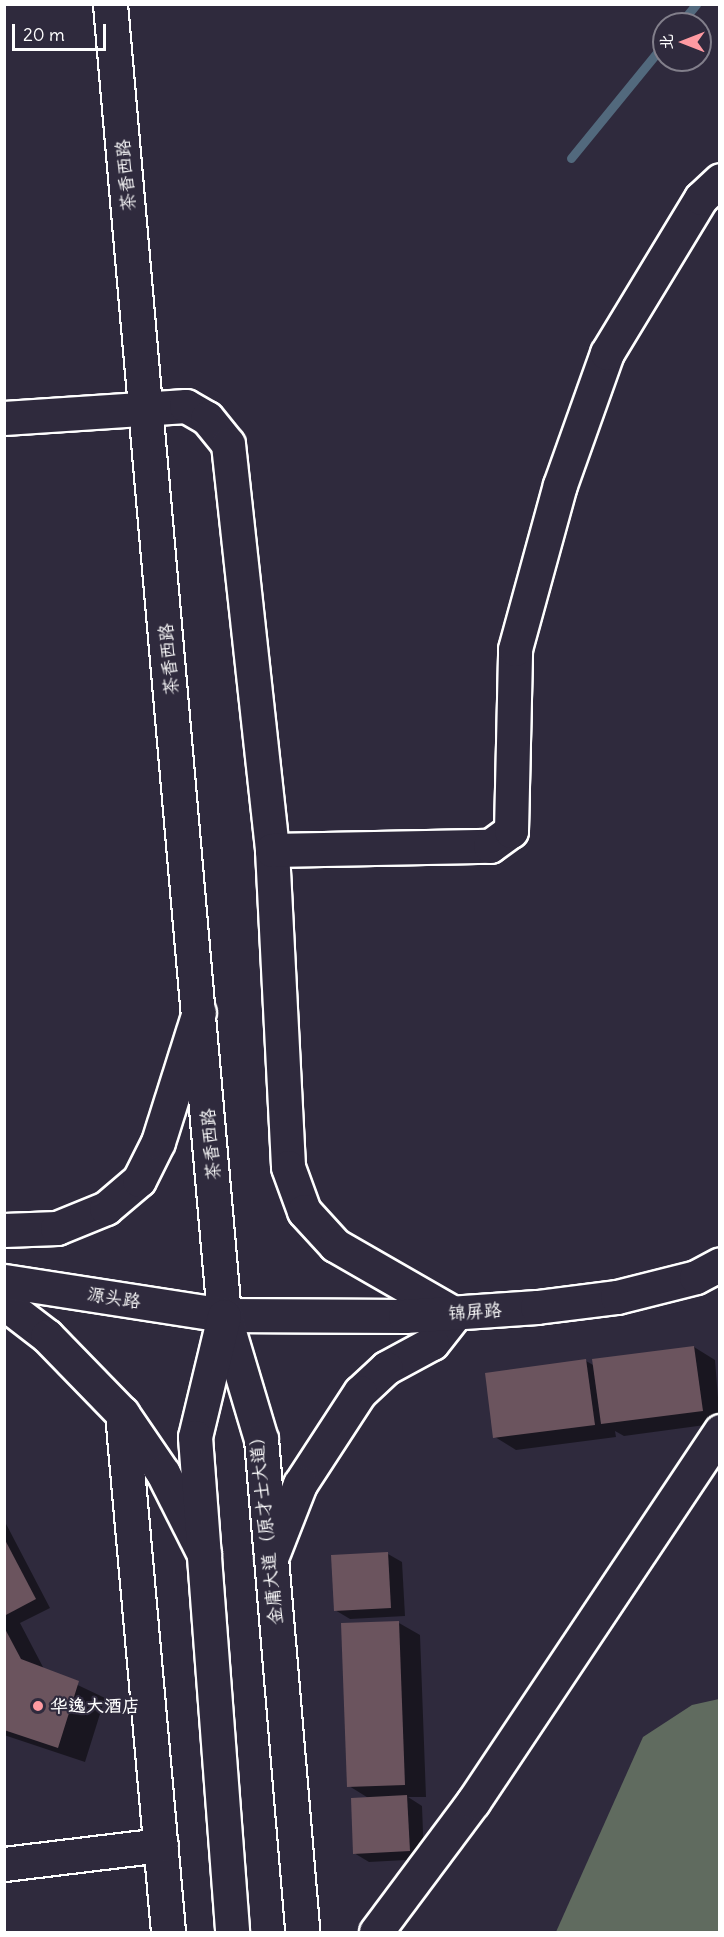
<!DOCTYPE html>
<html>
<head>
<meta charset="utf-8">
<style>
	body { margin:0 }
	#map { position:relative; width:724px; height:1937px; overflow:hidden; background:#2f2a3d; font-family:Delius,"LXGW WenKai TC",sans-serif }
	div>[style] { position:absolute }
	.green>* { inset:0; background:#606b5f }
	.shadow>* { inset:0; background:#0007 }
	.stream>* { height:9px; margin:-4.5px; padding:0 4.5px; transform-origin:4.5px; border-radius:4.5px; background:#52697d }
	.building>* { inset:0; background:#6b545e }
	.roads { filter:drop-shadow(2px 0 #fff) drop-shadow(-2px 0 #fff) drop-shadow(0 2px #fff) drop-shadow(0 -2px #fff) }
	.minor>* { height:33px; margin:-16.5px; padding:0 16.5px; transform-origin:16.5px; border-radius:16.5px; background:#2f2a3d }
	.major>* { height:33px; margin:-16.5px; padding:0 16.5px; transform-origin:16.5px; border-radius:16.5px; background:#2f2a3d }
	.dots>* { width:16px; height:16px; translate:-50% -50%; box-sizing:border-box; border:3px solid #2f2a3d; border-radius:50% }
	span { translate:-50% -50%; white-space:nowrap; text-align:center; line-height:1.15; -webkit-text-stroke:4.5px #2f2a3d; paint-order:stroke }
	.street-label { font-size:18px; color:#fff }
	.poi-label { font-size:18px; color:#fff; font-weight:700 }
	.left { translate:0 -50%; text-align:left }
	.frame { position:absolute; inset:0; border:6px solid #fff; pointer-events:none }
	.north { position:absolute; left:652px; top:12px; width:60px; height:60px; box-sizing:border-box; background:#2f2a3d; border:2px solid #827f8b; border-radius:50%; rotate:270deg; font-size:16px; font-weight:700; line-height:24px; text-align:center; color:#fff }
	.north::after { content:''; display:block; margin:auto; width:21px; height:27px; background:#ff9aa2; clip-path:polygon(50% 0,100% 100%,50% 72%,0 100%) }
	.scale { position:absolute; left:12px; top:24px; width:94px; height:27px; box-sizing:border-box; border:3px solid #fff; border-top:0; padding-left:8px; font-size:18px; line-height:21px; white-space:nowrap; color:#fff; -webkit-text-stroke:4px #2f2a3d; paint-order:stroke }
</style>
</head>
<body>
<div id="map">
	<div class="green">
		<i style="clip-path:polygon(719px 1699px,719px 1932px,556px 1932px,643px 1737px,692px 1705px)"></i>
	</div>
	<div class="shadow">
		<i style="clip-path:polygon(694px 1347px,715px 1360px,720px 1423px,624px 1436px,615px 1431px,616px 1437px,516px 1450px,495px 1437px,586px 1361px,595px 1366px)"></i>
		<i style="clip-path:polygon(4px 1520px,50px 1608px,20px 1623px,44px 1669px,105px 1698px,85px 1762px,4px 1735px)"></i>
		<i style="clip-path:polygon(388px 1554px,402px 1562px,405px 1616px,350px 1619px,335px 1610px)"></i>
		<i style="clip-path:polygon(399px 1623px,420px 1635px,426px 1797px,408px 1797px,422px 1806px,424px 1859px,369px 1862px,354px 1853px,370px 1799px,349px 1786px)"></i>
	</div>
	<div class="stream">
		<i style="left:680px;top:24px;width:26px;rotate:-51deg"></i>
		<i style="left:571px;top:158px;width:147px;rotate:-50.8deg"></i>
	</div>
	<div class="building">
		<i style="clip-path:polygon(694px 1346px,703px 1411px,601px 1424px,592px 1359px)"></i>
		<i style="clip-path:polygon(586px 1359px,595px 1425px,493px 1438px,485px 1373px)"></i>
		<i style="clip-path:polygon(4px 1538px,36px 1599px,4px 1616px)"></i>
		<i style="clip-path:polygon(388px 1552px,391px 1608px,334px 1611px,331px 1555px)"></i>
		<i style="clip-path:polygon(399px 1621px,405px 1785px,347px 1787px,341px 1623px)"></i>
		<i style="clip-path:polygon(4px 1627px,21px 1659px,79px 1681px,58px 1748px,4px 1730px)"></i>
		<i style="clip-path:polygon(407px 1795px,410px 1851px,353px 1854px,351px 1798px)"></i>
	</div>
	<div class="roads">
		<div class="minor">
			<i style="left:4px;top:418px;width:182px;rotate:-3.8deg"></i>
			<i style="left:186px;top:406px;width:24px;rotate:30deg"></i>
			<i style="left:207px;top:418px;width:33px;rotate:51deg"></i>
			<i style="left:228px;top:444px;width:408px;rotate:83.8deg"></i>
			<i style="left:272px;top:850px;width:317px;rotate:87.1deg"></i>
			<i style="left:288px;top:1167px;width:47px;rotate:70deg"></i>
			<i style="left:304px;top:1211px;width:46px;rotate:47.6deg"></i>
			<i style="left:335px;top:1245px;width:138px;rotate:29.9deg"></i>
			<i style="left:455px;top:1314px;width:37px;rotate:128deg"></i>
			<i style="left:432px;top:1343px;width:52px;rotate:151.5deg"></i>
			<i style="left:386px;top:1368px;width:35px;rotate:137deg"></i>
			<i style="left:360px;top:1392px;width:110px;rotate:123.1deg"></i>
			<i style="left:300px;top:1484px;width:79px;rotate:111.4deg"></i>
			<i style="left:272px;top:850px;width:218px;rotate:-1.1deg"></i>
			<i style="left:490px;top:846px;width:26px;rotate:-36deg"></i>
			<i style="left:511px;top:831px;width:182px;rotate:-88.7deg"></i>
			<i style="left:515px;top:649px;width:170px;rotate:-74.7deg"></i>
			<i style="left:560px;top:485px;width:140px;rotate:-70.4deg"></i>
			<i style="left:607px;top:353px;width:181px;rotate:-58.8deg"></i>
			<i style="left:701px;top:198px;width:26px;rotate:-43deg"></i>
			<i style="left:4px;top:1230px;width:53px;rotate:-2.2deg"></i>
			<i style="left:57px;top:1228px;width:53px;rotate:-22.2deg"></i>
			<i style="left:106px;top:1208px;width:43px;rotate:-40.3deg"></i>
			<i style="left:139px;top:1180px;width:42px;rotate:-63.4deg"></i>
			<i style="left:158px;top:1142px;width:136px;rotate:-72.5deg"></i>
			<i style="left:4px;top:1303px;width:54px;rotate:37.5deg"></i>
			<i style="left:47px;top:1336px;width:107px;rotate:45.8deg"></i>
			<i style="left:122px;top:1413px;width:73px;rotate:55.7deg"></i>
			<i style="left:163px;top:1473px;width:91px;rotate:63.2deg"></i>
			<i style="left:224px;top:1315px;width:181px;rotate:0.3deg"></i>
			<i style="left:405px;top:1316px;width:132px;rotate:-3.9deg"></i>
			<i style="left:537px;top:1307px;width:81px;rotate:-7.1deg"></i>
			<i style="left:617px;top:1297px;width:81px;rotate:-14.2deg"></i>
			<i style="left:696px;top:1277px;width:27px;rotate:-28deg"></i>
			<i style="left:122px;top:1413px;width:521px;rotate:84.93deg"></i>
			<i style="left:4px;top:1864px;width:158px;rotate:-6.9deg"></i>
			<i style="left:376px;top:1932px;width:162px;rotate:-53.3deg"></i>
			<i style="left:473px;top:1802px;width:446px;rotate:-56.3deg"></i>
		</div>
		<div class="major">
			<i style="left:110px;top:4px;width:1316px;rotate:85.03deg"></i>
			<i style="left:224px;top:1315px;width:129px;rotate:73.4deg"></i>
			<i style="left:261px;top:1439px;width:495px;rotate:85.2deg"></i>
			<i style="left:4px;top:1281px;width:223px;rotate:8.8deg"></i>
			<i style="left:224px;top:1316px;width:124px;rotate:103.5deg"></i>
			<i style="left:195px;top:1437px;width:496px;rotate:85.7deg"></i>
		</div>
	</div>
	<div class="dots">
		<i style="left:38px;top:1706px;background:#ff9aa2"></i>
	</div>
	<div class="street-label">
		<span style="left:126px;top:175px;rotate:-95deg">茶香西路</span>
		<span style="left:169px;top:659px;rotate:-95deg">茶香西路</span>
		<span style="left:211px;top:1144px;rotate:-95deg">茶香西路</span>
		<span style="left:114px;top:1298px;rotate:9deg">源头路</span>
		<span style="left:475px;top:1312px;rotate:-4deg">锦屏路</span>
		<span style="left:266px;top:1526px;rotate:-96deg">金庸大道（原才士大道）</span>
	</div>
	<div class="poi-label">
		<span class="left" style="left:50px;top:1706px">华逸大酒店</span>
	</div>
	<div class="frame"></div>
	<div class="north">北</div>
	<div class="scale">20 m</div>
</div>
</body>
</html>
